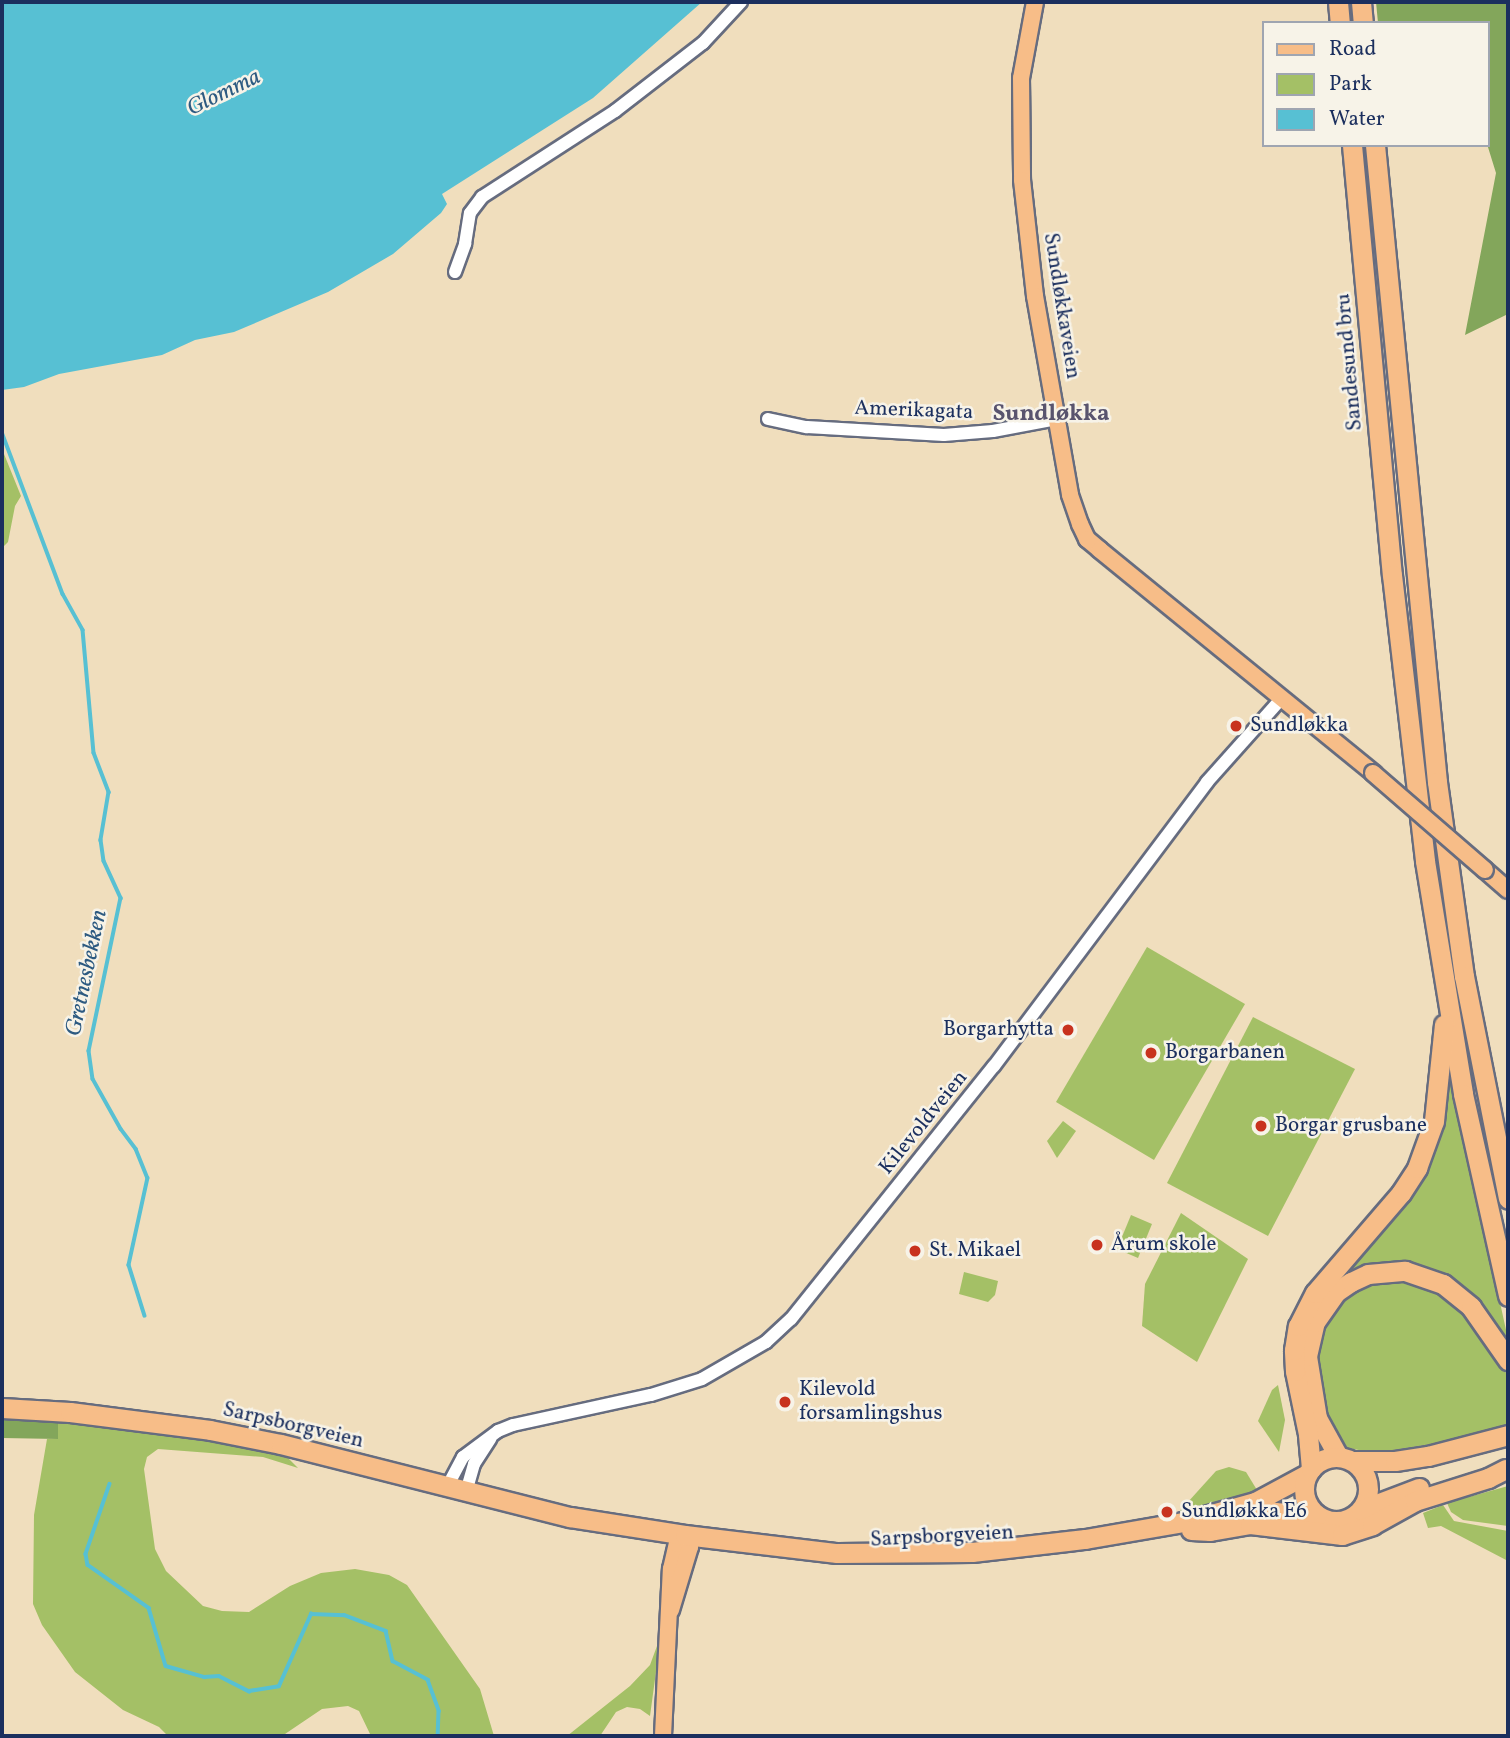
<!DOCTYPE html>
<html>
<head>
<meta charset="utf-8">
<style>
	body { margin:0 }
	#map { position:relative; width:1510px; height:1738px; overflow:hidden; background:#f0debd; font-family:Vollkorn,serif }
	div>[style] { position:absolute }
	.green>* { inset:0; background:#a4c066 }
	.forest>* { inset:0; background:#83a65b }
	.water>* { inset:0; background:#57c0d3 }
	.stream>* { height:3.5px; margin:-1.75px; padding:0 1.75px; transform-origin:1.75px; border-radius:1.75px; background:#57c0d3 }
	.roads { filter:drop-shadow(2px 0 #666c7f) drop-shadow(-2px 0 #666c7f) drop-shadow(0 2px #666c7f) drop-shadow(0 -2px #666c7f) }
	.minor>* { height:12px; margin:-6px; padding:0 6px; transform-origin:6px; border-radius:6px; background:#fff }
	.major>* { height:16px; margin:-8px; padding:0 8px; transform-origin:8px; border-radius:8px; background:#f7bd88 }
	.highway>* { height:19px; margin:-9.5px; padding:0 9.5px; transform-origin:9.5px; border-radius:9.5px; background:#f7bd88 }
	.highway>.ring { margin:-9.5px; padding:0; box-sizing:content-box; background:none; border:19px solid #f7bd88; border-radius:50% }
	.bridges { filter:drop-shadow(2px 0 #666c7f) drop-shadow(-2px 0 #666c7f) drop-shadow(0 2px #666c7f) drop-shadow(0 -2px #666c7f) }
	.major-bridge>* { height:16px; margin:-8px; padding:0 8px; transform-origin:8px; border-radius:8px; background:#f7bd88 }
	.dots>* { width:19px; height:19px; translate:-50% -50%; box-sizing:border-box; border:4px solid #f7f3e8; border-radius:50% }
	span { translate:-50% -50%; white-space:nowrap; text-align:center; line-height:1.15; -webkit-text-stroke:5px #f7f3e8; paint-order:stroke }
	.street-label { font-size:21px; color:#1b2f5e }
	.poi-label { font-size:21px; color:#1b2f5e }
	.left { translate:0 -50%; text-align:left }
	.right { translate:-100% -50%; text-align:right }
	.water-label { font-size:23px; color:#2d5a81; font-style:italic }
	.neighbourhood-label { font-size:23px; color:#59546e; font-weight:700 }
	.frame { position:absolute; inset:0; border:4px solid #1b2f5e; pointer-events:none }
	.legend { position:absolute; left:1262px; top:21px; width:228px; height:126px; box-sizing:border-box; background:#f7f3e8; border:2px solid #9fa5b1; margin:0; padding:9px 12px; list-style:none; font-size:21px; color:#1b2f5e }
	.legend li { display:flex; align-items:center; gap:14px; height:35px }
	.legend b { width:35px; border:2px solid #9fa5b1 }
</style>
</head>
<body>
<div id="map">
	<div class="green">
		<i style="clip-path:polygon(2px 449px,21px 496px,15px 506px,8px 542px,2px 548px)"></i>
		<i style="clip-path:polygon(1147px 947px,1245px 1004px,1154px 1160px,1056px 1102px)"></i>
		<i style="clip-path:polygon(1253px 1017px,1355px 1069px,1268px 1236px,1167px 1183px)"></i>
		<i style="clip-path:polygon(1447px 1061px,1508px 1339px,1508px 1348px,1445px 1279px,1345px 1279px,1343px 1274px,1412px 1191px,1433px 1153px,1442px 1121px)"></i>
		<i style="clip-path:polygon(1063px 1121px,1076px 1131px,1057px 1158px,1047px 1141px)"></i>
		<i style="clip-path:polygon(1181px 1213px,1248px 1259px,1197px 1362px,1142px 1326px,1145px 1284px)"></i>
		<i style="clip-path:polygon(1131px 1215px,1152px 1224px,1138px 1258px,1117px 1249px)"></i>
		<i style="clip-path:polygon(964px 1272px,998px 1281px,995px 1295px,988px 1302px,959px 1294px)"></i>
		<i style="clip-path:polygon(1392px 1276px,1425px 1282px,1464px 1308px,1498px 1357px,1508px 1377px,1508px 1425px,1445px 1442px,1375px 1453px,1348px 1448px,1336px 1439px,1329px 1428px,1316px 1382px,1315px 1347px,1327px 1316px,1351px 1290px)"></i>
		<i style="clip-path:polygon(1278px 1385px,1285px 1420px,1279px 1452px,1258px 1421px,1272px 1390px)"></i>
		<i style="clip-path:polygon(58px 1422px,140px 1429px,282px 1452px,298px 1468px,263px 1457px,158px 1449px,147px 1457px,144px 1469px,155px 1549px,166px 1571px,203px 1606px,222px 1611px,249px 1612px,290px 1586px,321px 1573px,355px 1569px,389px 1575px,407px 1585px,480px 1689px,494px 1736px,371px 1736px,359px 1711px,348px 1706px,322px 1709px,285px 1734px,168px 1736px,159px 1727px,123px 1710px,75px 1672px,42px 1625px,33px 1604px,34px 1515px,47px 1439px,58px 1439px)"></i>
		<i style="clip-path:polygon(1229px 1467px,1246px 1472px,1257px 1490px,1178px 1513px,1216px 1471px)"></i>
		<i style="clip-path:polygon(1508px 1486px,1508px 1526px,1463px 1520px,1451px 1512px,1447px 1503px)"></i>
		<i style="clip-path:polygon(1443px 1505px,1454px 1521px,1508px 1531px,1508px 1561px,1441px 1526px,1428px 1528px,1423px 1513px)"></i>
		<i style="clip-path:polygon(661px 1635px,650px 1716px,640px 1709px,627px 1707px,616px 1712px,600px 1736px,567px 1736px,630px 1686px,650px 1665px)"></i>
	</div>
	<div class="forest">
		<i style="clip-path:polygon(1376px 2px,1508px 2px,1508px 314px,1465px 335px,1496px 173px,1487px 144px,1487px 23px,1378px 23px)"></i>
		<i style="clip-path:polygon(2px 1418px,58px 1422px,58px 1439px,2px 1438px)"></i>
	</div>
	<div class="water">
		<i style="clip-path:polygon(2px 2px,702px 2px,593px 98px,442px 194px,447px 204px,441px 213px,393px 254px,328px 292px,234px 332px,195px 340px,162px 355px,59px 374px,24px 387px,2px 390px)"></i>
	</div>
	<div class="stream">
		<i style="left:2px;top:432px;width:173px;rotate:69.4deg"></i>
		<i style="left:63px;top:594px;width:41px;rotate:60.9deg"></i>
		<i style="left:83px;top:630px;width:123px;rotate:84.9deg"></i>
		<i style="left:94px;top:753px;width:42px;rotate:69deg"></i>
		<i style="left:109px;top:792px;width:49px;rotate:99.5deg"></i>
		<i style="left:101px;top:840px;width:21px;rotate:82deg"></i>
		<i style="left:104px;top:861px;width:41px;rotate:65.3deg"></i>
		<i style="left:121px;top:898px;width:156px;rotate:101.8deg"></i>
		<i style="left:89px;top:1051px;width:28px;rotate:82deg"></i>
		<i style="left:93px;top:1079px;width:57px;rotate:60.8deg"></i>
		<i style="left:121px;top:1129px;width:25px;rotate:53deg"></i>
		<i style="left:136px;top:1149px;width:31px;rotate:68deg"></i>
		<i style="left:148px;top:1178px;width:89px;rotate:102.3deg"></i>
		<i style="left:129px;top:1265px;width:53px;rotate:72.6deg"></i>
		<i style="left:110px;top:1484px;width:74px;rotate:108.9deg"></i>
		<i style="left:86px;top:1554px;width:11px;rotate:80deg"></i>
		<i style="left:88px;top:1565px;width:75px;rotate:35.2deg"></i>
		<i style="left:149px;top:1608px;width:60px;rotate:73.7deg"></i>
		<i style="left:166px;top:1666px;width:40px;rotate:16deg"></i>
		<i style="left:204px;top:1677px;width:15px;rotate:-4deg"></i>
		<i style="left:219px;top:1676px;width:34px;rotate:27deg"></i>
		<i style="left:249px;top:1691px;width:30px;rotate:-9deg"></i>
		<i style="left:279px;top:1686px;width:79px;rotate:-66deg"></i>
		<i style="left:311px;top:1614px;width:33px;rotate:2deg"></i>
		<i style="left:344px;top:1615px;width:45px;rotate:20.9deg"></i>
		<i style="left:386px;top:1631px;width:31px;rotate:77deg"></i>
		<i style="left:393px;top:1661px;width:40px;rotate:28deg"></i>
		<i style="left:428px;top:1680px;width:33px;rotate:70deg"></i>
		<i style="left:439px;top:1711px;width:25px;rotate:92deg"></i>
	</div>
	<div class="roads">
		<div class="minor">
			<i style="left:455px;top:272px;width:30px;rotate:-70deg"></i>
			<i style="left:465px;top:244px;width:31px;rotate:-81deg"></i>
			<i style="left:470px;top:213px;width:20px;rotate:-53deg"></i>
			<i style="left:482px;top:197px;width:158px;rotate:-32.9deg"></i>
			<i style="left:615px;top:111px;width:111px;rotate:-37.7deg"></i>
			<i style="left:703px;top:43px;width:56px;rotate:-47.2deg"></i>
			<i style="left:768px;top:419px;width:40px;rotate:12deg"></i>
			<i style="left:807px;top:427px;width:137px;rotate:3.3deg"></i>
			<i style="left:944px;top:435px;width:49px;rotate:-4.7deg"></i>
			<i style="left:993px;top:431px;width:66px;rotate:-10.5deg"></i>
			<i style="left:447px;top:1487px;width:34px;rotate:-62deg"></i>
			<i style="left:463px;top:1457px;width:44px;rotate:-36.6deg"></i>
			<i style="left:498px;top:1431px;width:16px;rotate:-22deg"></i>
			<i style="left:513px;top:1425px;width:141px;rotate:-12.3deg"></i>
			<i style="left:651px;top:1395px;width:53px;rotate:-17.4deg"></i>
			<i style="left:702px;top:1379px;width:74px;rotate:-30deg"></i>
			<i style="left:766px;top:1342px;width:34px;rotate:-43deg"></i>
			<i style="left:791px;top:1319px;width:324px;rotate:-51.3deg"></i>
			<i style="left:994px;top:1066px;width:355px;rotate:-53.1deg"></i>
			<i style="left:1207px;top:782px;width:111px;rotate:-48.3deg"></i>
			<i style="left:466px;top:1492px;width:29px;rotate:-74deg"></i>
			<i style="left:474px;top:1464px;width:30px;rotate:-57deg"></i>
		</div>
		<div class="major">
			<i style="left:1035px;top:2px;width:77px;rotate:100.4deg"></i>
			<i style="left:1021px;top:78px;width:102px;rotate:89.4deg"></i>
			<i style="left:1022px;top:180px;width:117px;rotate:83.6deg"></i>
			<i style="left:1035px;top:296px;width:202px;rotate:80deg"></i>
			<i style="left:1070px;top:495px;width:31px;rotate:71deg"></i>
			<i style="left:1080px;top:524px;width:17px;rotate:65deg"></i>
			<i style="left:1087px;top:539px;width:17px;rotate:40deg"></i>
			<i style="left:1100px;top:550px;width:353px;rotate:39.2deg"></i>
			<i style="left:1485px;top:870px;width:30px;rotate:41deg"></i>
			<i style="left:663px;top:1736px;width:167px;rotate:-87.3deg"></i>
			<i style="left:671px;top:1569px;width:26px;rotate:-77deg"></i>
			<i style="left:677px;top:1544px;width:12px;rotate:-48deg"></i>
			<i style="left:685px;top:1535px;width:13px;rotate:67deg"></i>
			<i style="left:690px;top:1547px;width:66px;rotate:106.8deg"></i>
		</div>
		<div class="highway">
			<i style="left:1338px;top:2px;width:21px;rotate:85deg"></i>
			<i style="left:1361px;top:2px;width:21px;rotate:85deg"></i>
			<i style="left:1352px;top:145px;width:432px;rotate:84.7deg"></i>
			<i style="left:1392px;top:575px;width:288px;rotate:83.4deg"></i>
			<i style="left:1425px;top:861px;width:236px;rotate:80.7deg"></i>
			<i style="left:1463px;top:1094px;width:207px;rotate:77.4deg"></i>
			<i style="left:1375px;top:145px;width:640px;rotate:84.44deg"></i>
			<i style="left:1437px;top:782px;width:196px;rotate:82.1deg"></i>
			<i style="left:1464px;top:976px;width:227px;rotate:78.8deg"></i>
			<i style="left:2px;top:1408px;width:68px;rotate:3.4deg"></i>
			<i style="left:70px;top:1412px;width:141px;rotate:7.3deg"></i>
			<i style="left:210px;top:1430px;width:72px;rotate:11.2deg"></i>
			<i style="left:281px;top:1444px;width:298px;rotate:14.2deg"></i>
			<i style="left:570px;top:1517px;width:116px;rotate:8.9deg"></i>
			<i style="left:685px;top:1535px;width:153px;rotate:6.8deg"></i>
			<i style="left:837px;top:1553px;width:135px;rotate:-0.4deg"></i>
			<i style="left:972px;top:1552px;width:114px;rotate:-6.6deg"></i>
			<i style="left:1085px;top:1539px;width:99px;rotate:-9.8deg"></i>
			<i style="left:1183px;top:1522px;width:75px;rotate:-15.5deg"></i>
			<i style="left:1255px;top:1502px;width:59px;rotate:-28.3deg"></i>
			<i style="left:1338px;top:1456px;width:43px;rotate:-118.9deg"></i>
			<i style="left:1317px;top:1418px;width:63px;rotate:-99.2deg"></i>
			<i style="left:1307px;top:1356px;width:35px;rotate:-77deg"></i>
			<i style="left:1315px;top:1322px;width:37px;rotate:-55deg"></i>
			<i style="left:1336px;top:1292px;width:18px;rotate:-34deg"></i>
			<i style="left:1351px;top:1282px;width:19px;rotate:-25deg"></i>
			<i style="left:1368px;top:1274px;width:37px;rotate:-5deg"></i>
			<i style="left:1405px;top:1271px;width:40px;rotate:18.9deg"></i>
			<i style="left:1443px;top:1284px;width:36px;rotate:39deg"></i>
			<i style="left:1471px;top:1307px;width:65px;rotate:55.1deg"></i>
			<i class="ring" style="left:1304px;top:1457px;width:45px;height:45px"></i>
			<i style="left:1354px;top:1461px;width:41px"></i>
			<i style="left:1395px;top:1461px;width:33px;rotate:-9deg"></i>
			<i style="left:1428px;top:1456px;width:83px;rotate:-14.7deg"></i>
			<i style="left:1311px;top:1469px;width:35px;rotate:-95deg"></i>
			<i style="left:1308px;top:1434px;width:64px;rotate:-101.7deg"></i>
			<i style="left:1295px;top:1371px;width:21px;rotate:-93deg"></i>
			<i style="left:1294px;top:1350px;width:24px;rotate:-81deg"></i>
			<i style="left:1298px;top:1326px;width:37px;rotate:-63deg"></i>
			<i style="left:1315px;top:1293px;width:132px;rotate:-49.3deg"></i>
			<i style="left:1401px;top:1193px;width:30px;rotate:-57deg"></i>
			<i style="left:1417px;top:1168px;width:50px;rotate:-70.1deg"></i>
			<i style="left:1434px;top:1121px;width:97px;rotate:-84.1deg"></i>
			<i style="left:1361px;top:1510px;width:62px;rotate:-20.8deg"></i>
			<i style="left:1237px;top:1519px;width:38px;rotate:-11deg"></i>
			<i style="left:1274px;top:1512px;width:43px;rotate:4deg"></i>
			<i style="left:1191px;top:1530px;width:19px;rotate:3deg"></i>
			<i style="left:1210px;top:1531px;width:41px;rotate:-9.9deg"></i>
			<i style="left:1250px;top:1524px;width:93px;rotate:6.8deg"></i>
			<i style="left:1342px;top:1535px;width:32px;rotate:-18deg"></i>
			<i style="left:1372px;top:1525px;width:49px;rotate:-29.2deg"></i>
			<i style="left:1415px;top:1501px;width:77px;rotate:-17.5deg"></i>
			<i style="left:1488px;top:1478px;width:20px;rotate:-27deg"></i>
		</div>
	</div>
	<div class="bridges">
		<div class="major-bridge">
			<i style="left:1373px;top:773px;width:148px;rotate:40.9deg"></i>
		</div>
	</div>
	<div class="dots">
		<i style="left:1236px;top:726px;background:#c8321e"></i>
		<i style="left:1068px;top:1030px;background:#c8321e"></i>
		<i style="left:1151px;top:1053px;background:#c8321e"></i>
		<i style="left:1261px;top:1126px;background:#c8321e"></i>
		<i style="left:1097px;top:1245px;background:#c8321e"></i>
		<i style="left:915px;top:1251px;background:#c8321e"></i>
		<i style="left:785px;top:1402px;background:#c8321e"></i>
		<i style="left:1167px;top:1512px;background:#c8321e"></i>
	</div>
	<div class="street-label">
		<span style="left:1061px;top:306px;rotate:81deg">Sundløkkaveien</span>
		<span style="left:1350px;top:362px;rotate:-95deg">Sandesund bru</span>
		<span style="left:914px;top:411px;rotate:2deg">Amerikagata</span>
		<span style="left:924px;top:1123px;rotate:-51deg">Kilevoldveien</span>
		<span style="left:293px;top:1426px;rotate:13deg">Sarpsborgveien</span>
		<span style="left:942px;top:1537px;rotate:-3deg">Sarpsborgveien</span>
	</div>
	<div class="poi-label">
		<span class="left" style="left:1250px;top:726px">Sundløkka</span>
		<span class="right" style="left:1054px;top:1030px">Borgarhytta</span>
		<span class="left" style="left:1165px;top:1053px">Borgarbanen</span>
		<span class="left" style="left:1275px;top:1126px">Borgar grusbane</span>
		<span class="left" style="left:1111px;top:1245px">Årum skole</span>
		<span class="left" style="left:929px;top:1251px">St. Mikael</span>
		<span class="left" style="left:799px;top:1402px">Kilevold<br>forsamlingshus</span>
		<span class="left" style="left:1181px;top:1512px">Sundløkka E6</span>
	</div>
	<div class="water-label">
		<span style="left:224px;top:93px;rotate:-26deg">Glomma</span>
		<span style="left:87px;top:973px;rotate:-78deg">Gretnesbekken</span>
	</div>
	<div class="neighbourhood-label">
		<span style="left:1051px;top:414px">Sundløkka</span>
	</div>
	<div class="frame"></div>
	<ul class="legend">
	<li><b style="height:9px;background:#f7bd88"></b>Road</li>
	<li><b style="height:19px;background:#a4c066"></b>Park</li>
	<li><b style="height:19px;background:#57c0d3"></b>Water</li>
	</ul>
</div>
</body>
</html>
